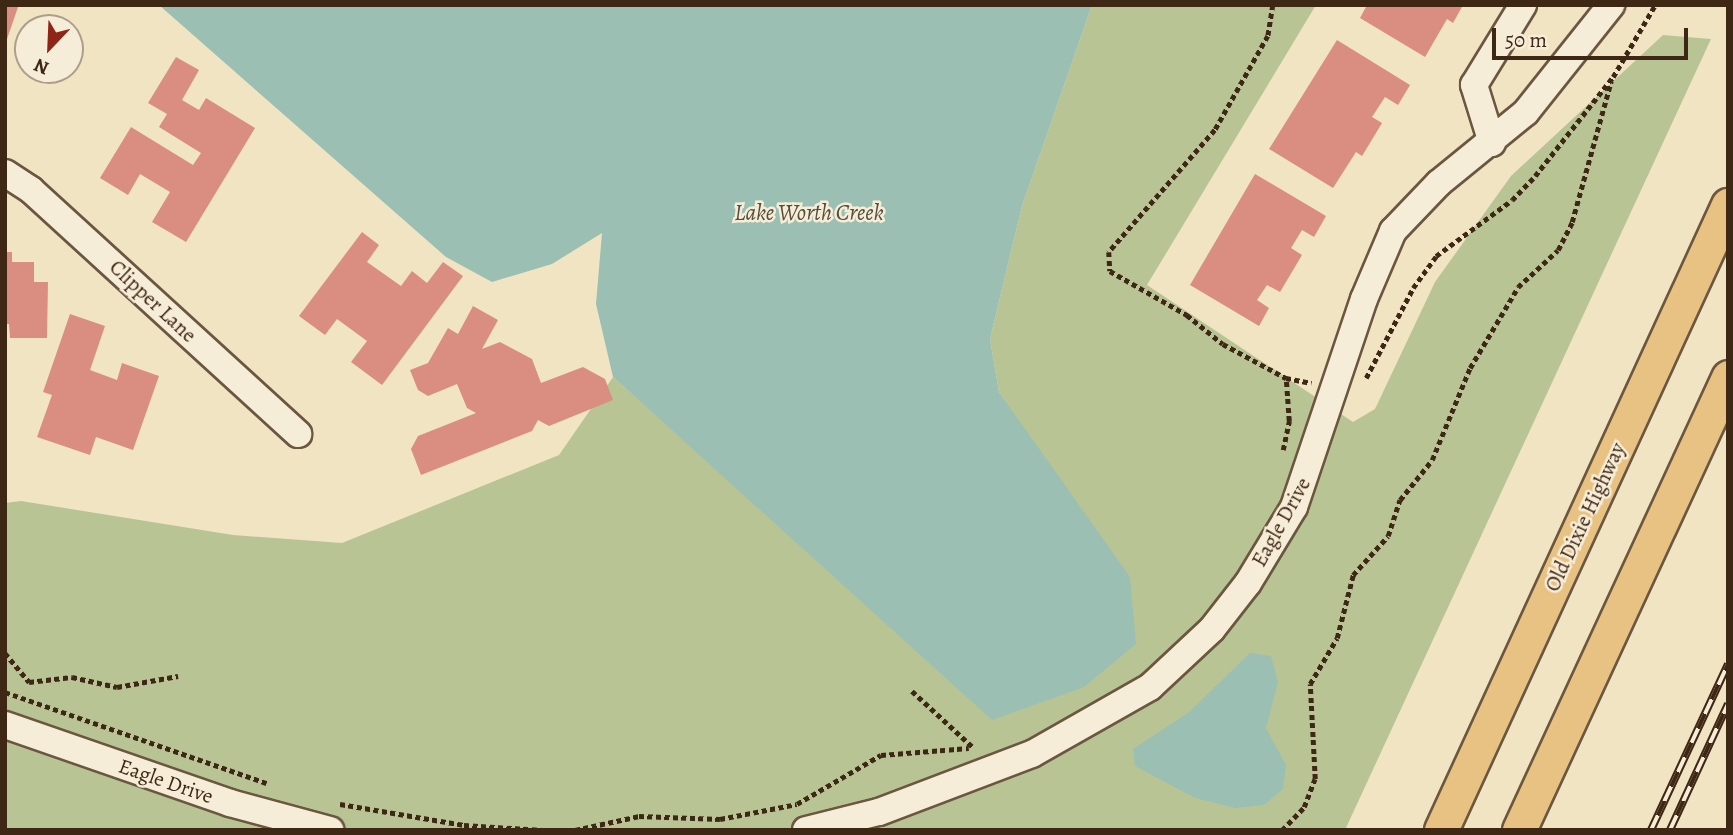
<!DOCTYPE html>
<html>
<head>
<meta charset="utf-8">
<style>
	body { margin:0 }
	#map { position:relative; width:1733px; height:835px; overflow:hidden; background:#f1e4c3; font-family:Alegreya,serif }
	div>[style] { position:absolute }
	.green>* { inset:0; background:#b9c495 }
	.water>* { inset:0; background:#9bbfb2 }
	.building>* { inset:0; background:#d98e81 }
	.path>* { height:4.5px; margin-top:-2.25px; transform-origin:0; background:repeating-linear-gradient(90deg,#3e2815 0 5px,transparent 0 8.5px) }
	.roads { filter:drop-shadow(2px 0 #6b5740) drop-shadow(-2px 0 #6b5740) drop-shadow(0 2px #6b5740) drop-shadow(0 -2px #6b5740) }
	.minor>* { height:26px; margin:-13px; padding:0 13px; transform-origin:13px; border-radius:13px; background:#f6edd8 }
	.major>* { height:33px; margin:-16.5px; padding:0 16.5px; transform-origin:16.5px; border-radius:16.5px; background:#e8c282 }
	.rail>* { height:8px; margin-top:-4px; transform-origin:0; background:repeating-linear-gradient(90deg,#f6edd8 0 16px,#3e2815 0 32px); box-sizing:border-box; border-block:2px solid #3e2815 }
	span { translate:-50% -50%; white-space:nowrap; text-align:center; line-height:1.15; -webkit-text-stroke:5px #f6edd8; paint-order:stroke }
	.street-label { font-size:21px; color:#3e2815 }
	.water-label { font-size:23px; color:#554e3c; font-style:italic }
	.frame { position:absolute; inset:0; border:7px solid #3e2815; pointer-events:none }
	.north { position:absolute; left:14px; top:14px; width:70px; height:70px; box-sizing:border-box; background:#f6edd8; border:2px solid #ac9e8a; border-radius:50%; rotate:203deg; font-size:19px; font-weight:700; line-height:28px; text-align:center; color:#3e2815 }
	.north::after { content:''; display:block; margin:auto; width:24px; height:32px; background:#8f2418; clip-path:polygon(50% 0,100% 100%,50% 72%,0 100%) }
	.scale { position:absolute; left:1492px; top:28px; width:196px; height:32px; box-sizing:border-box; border:4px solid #3e2815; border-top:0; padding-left:9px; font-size:21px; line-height:24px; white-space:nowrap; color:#3e2815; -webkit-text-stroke:5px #f6edd8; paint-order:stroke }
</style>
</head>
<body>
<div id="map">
	<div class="green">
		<i style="clip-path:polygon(1092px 5px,1316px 5px,1147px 285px,1353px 422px,1375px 409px,1435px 282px,1511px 176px,1663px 35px,1711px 39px,1345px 830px,5px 830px,5px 503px,21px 501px,233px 535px,342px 543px,559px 455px,613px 377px,776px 523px,1057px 476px,999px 392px,990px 339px,1022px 206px)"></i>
	</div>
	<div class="water">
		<i style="clip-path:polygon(159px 5px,1092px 5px,1022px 206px,990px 339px,999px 392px,1130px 577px,1136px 644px,1084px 687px,992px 720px,613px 377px,596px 304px,602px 233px,552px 264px,492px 282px,446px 257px)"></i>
		<i style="clip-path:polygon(1250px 653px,1271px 656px,1278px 682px,1266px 728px,1286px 765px,1283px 789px,1264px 805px,1235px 808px,1195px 798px,1135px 766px,1133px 749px,1188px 713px)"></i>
	</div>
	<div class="building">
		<i style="clip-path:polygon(5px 5px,18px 7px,6px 42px,5px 42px)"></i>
		<i style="clip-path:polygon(1367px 5px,1463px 5px,1453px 23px,1447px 19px,1425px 57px,1360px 18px)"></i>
		<i style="clip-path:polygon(1337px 40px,1410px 85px,1398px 105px,1385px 97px,1372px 117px,1382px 123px,1362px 156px,1356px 152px,1333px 188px,1269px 149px)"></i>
		<i style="clip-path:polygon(176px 57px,199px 70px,182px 100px,199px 110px,206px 98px,255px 128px,186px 242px,152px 222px,170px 192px,140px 174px,128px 195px,100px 178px,131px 127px,193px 165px,201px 153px,159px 127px,167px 114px,148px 103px)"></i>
		<i style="clip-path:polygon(1255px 174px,1326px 216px,1314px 237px,1302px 230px,1291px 248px,1302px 255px,1280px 292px,1267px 285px,1257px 300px,1269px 308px,1259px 326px,1190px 285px)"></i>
		<i style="clip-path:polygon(362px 232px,379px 245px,367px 262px,401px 286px,412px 271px,427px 283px,443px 262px,463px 276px,382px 385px,351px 362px,367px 341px,337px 319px,325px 335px,299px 316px)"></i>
		<i style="clip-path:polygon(5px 252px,12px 252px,12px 262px,34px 262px,34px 282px,48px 282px,47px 338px,10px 338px,9px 324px,5px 324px)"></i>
		<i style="clip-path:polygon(473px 306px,498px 320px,482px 349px,500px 342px,532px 359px,541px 383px,583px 367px,605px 379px,613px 400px,549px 426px,538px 420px,532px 431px,421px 475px,411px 449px,418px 436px,476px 413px,467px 408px,457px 384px,428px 396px,418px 390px,410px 370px,428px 363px,448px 328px,458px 334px)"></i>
		<i style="clip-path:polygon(70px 314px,105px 326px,90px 370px,117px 380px,122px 363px,159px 376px,133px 450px,96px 437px,90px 455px,37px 437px,52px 395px,43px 392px)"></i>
	</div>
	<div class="path">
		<i style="left:1273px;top:5px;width:31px;rotate:99deg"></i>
		<i style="left:1268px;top:36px;width:108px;rotate:119.4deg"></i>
		<i style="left:1215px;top:130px;width:162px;rotate:131deg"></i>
		<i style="left:1109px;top:252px;width:19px;rotate:87deg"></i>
		<i style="left:1110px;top:271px;width:89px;rotate:29.7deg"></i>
		<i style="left:1187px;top:315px;width:46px;rotate:38.9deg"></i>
		<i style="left:1223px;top:344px;width:72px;rotate:28.4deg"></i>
		<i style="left:1286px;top:378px;width:26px;rotate:11deg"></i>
		<i style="left:1366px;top:378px;width:102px;rotate:-62.4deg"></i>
		<i style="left:1413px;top:288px;width:39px;rotate:-54deg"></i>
		<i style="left:1436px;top:256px;width:94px;rotate:-36.4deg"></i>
		<i style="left:1512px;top:200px;width:33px;rotate:-46deg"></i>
		<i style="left:1535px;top:176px;width:126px;rotate:-51.8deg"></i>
		<i style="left:1613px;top:77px;width:83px;rotate:-59.7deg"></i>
		<i style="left:1283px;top:450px;width:30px;rotate:-78deg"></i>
		<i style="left:1289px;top:421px;width:43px;rotate:-94deg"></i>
		<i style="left:5px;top:653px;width:38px;rotate:50deg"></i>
		<i style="left:29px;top:682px;width:43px;rotate:-6.6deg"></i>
		<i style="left:72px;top:677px;width:46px;rotate:12.5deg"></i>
		<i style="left:117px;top:687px;width:62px;rotate:-10.2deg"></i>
		<i style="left:912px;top:691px;width:84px;rotate:42.6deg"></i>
		<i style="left:5px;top:692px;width:277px;rotate:19.2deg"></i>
		<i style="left:340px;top:804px;width:126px;rotate:9.6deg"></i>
		<i style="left:464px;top:825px;width:79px;rotate:3.6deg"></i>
		<i style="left:575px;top:830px;width:66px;rotate:-12.3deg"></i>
		<i style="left:639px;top:816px;width:81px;rotate:2.1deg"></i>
		<i style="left:720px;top:819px;width:78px;rotate:-11deg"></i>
		<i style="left:797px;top:804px;width:97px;rotate:-30.3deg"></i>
		<i style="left:881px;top:755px;width:88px;rotate:-4.5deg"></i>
		<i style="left:1282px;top:830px;width:32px;rotate:-46deg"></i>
		<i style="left:1304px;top:807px;width:30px;rotate:-69deg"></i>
		<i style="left:1315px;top:779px;width:95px;rotate:-93deg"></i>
		<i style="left:1310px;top:684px;width:53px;rotate:-59.6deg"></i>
		<i style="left:1337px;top:638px;width:65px;rotate:-75.7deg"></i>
		<i style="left:1353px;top:575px;width:52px;rotate:-48.1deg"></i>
		<i style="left:1388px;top:536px;width:38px;rotate:-72deg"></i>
		<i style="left:1400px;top:500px;width:51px;rotate:-51.3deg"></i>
		<i style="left:1432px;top:460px;width:100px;rotate:-67.6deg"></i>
		<i style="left:1470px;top:368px;width:94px;rotate:-59.3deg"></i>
		<i style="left:1518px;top:287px;width:54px;rotate:-42.8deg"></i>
		<i style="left:1558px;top:250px;width:31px;rotate:-63deg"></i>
		<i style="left:1572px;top:222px;width:146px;rotate:-74.5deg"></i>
	</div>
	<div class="roads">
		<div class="minor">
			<i style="left:1492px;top:143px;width:61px;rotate:-107.2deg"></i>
			<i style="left:1474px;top:85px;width:94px;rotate:-58.5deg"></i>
			<i style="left:5px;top:173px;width:31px;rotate:33deg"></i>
			<i style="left:31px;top:190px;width:362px;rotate:42.4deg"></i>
			<i style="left:5px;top:725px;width:238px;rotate:19.1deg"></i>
			<i style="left:230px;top:803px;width:104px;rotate:15.1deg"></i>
			<i style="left:806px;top:830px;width:75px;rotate:-13.9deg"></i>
			<i style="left:879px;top:812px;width:164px;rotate:-20.8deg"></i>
			<i style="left:1032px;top:754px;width:136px;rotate:-29.6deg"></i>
			<i style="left:1150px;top:687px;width:85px;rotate:-43.1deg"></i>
			<i style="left:1212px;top:629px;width:58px;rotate:-52deg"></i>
			<i style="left:1248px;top:583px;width:89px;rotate:-58.8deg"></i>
			<i style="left:1294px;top:507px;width:219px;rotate:-71.4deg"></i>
			<i style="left:1364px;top:299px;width:74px;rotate:-66.9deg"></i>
			<i style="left:1393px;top:231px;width:66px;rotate:-46.2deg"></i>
			<i style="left:1439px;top:183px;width:112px;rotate:-39.2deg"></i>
			<i style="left:1526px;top:112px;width:137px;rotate:-51.5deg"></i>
		</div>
		<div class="major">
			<i style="left:1441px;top:830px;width:688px;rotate:-65.34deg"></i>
			<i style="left:1519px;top:830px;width:499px;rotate:-65.2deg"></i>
		</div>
	</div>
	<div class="rail">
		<i style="left:1651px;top:830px;width:183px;rotate:-65.1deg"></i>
		<i style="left:1670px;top:830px;width:139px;rotate:-65.3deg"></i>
	</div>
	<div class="street-label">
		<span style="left:153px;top:301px;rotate:43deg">Clipper Lane</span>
		<span style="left:1585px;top:517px;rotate:-65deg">Old Dixie Highway</span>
		<span style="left:1281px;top:522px;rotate:-61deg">Eagle Drive</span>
		<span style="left:166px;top:781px;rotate:19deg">Eagle Drive</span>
	</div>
	<div class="water-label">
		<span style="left:809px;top:213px">Lake Worth Creek</span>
	</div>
	<div class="frame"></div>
	<div class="north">N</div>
	<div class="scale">50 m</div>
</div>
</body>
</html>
